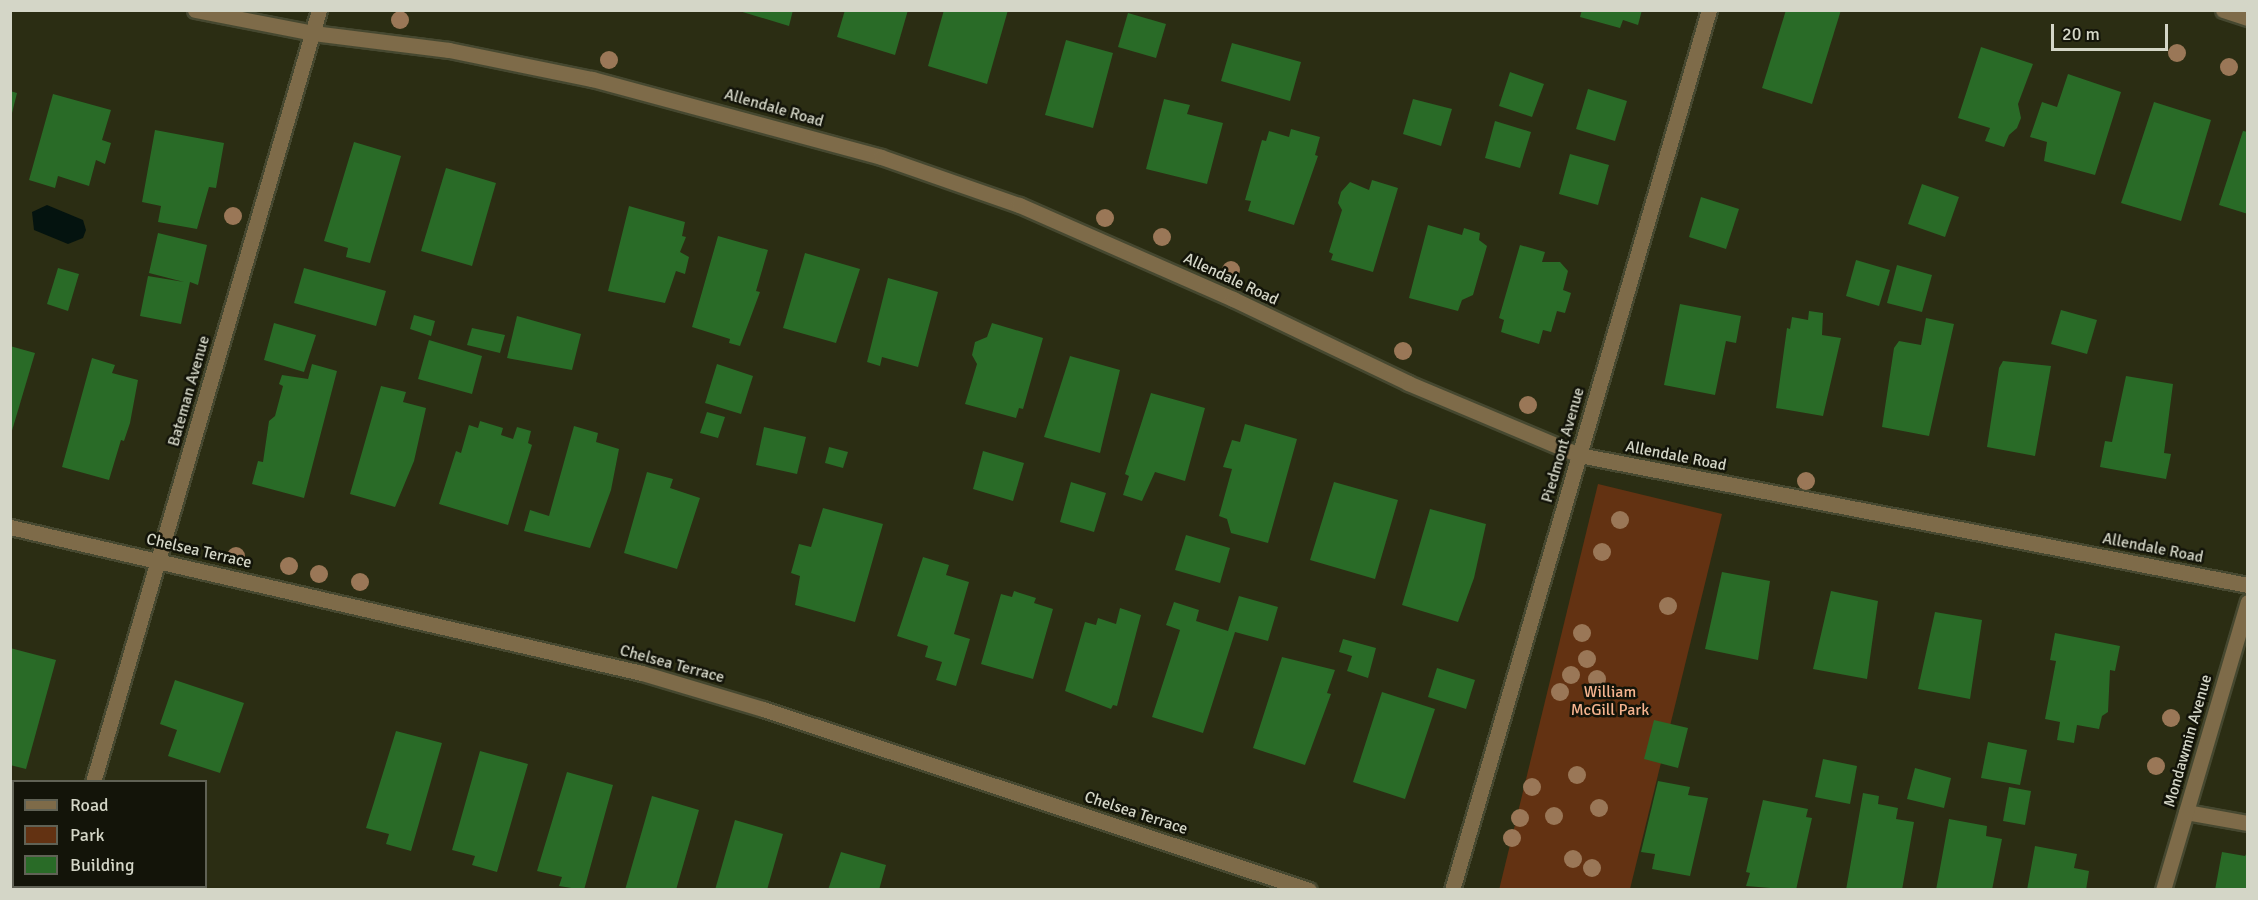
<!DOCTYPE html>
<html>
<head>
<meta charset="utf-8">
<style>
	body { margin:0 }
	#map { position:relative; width:2258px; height:900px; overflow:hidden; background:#2b2d13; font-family:Signika,sans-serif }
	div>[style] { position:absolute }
	.green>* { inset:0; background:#633212 }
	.water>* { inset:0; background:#04130f }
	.building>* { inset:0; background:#296b27 }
	.roads { filter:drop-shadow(2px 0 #464830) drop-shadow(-2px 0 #464830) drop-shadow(0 2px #464830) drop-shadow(0 -2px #464830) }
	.minor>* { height:15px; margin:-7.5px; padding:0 7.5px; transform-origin:7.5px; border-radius:7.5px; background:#7e6b49 }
	.trees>* { width:18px; height:18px; margin:-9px; border-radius:50%; background:#9a7757 }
	span { translate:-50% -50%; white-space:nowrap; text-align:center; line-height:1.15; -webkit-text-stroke:5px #131409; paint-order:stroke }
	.street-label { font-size:16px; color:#d4d6c7 }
	.park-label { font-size:16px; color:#f5b48f }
	.frame { position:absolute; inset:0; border:12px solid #d4d6c7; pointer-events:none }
	.legend { position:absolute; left:12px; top:780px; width:195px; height:108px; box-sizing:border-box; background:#131409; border:2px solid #606255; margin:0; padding:8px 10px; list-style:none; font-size:18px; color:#d4d6c7 }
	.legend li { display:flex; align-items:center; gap:12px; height:30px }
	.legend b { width:30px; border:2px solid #606255 }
	.scale { position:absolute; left:2051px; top:24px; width:117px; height:27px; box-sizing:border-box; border:3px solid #d4d6c7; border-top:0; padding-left:8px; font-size:18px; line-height:21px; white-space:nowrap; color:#d4d6c7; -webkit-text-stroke:4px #131409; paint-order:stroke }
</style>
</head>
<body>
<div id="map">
	<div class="green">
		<i style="clip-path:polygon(1598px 484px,1722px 514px,1630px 889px,1499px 890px)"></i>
	</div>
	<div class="water">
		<i style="clip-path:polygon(47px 205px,83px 220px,86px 230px,83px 238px,68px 244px,34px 230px,32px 212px)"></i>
	</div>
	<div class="building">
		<i style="clip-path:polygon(736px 10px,793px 10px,789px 26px)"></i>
		<i style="clip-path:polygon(845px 10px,908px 10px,895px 55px,837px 37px)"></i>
		<i style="clip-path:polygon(944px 10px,1008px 10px,987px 84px,928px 66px)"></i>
		<i style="clip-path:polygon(1582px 10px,1642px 10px,1638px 25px,1623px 20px,1620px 28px,1580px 17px)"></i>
		<i style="clip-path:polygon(1786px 10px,1841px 10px,1812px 104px,1762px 88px)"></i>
		<i style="clip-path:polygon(1128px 13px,1166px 24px,1156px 58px,1118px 47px)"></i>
		<i style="clip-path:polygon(1066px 40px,1113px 53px,1093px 128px,1045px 115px)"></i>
		<i style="clip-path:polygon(1232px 43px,1301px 62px,1290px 101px,1221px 81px)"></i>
		<i style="clip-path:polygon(1981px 47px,2033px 64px,2018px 104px,2021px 118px,2017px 128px,2009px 135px,2004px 147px,1985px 141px,1990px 128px,1958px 118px)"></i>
		<i style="clip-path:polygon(1510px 72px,1544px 84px,1532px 117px,1499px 106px)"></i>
		<i style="clip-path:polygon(2068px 74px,2121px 92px,2095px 175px,2044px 161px,2047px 142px,2030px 137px,2042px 102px,2057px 107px)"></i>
		<i style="clip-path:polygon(1588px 89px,1627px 101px,1615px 141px,1576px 129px)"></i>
		<i style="clip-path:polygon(10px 91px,17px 93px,11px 117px,10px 117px)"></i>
		<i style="clip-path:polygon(53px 94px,111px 110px,102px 140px,111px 143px,105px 164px,96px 160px,89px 186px,58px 176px,55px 188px,29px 180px)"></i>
		<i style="clip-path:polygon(1164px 99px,1190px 105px,1187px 114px,1223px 123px,1207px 184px,1146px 169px)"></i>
		<i style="clip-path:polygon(1413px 99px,1452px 109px,1441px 146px,1403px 134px)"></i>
		<i style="clip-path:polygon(2154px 102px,2211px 120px,2181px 221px,2121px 203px)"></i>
		<i style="clip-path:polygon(1495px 121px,1531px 132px,1520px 168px,1485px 158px)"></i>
		<i style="clip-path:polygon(1291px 129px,1320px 137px,1315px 155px,1318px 156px,1294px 225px,1248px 211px,1251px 201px,1245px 200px,1262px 140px,1266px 141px,1269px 131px,1289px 137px)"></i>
		<i style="clip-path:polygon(155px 130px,224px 143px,216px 188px,209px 187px,197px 229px,158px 222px,161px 206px,142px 202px)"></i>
		<i style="clip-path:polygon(2243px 131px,2248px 132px,2248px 214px,2219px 205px)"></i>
		<i style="clip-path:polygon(354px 142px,401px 156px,370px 263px,346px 257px,348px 248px,324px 241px)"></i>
		<i style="clip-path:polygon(1570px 154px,1609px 165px,1598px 205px,1559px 194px)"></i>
		<i style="clip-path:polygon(446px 168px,496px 183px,472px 266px,421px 251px)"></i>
		<i style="clip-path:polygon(1372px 180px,1398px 188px,1373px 272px,1331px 260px,1333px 254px,1329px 252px,1342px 210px,1338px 203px,1341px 192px,1350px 182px,1369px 190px)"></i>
		<i style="clip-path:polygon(1922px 184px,1959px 197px,1945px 237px,1908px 224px)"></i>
		<i style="clip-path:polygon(1701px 197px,1739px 209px,1726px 249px,1689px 237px)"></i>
		<i style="clip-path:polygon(629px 206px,685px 222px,682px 236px,686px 237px,680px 252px,689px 257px,685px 274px,676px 271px,665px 303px,608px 291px)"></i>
		<i style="clip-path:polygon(1428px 225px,1462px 235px,1464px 228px,1480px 233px,1479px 240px,1487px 246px,1473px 295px,1462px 300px,1458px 311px,1409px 298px)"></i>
		<i style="clip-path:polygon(158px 233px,207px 245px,198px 285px,190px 282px,181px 324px,140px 316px,148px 276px,184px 282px,149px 273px)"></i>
		<i style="clip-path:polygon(718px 236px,768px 250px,756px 291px,760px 292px,740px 346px,729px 343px,730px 339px,692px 327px)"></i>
		<i style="clip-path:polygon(1520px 245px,1545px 252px,1542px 262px,1560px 262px,1568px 271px,1563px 290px,1571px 293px,1565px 313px,1557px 311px,1551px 332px,1543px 330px,1539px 344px,1501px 332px,1504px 320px,1499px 318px)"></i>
		<i style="clip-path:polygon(805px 253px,860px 269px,836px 343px,783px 328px)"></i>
		<i style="clip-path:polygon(1856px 260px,1890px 270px,1879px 306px,1846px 296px)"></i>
		<i style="clip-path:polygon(1897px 265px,1932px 275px,1922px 312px,1887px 303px)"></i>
		<i style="clip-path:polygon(58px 268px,79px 274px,68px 311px,47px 304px)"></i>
		<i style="clip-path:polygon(304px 268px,386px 291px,376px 326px,294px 303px)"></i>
		<i style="clip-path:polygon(888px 278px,938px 292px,918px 367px,882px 357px,880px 366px,867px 362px)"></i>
		<i style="clip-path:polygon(1680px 304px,1741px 316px,1736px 343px,1726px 341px,1715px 395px,1664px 385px)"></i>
		<i style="clip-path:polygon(2061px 310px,2097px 320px,2087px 354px,2051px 344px)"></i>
		<i style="clip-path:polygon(1809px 311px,1823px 313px,1822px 335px,1841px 338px,1823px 416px,1776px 408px,1787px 328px,1790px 329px,1792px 317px,1808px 320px)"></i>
		<i style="clip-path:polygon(414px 315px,435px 321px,431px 336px,410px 329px)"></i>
		<i style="clip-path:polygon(517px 316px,581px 334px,572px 370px,507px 358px)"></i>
		<i style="clip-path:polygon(1926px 318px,1954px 324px,1929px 436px,1882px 427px,1894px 348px,1899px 341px,1921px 345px)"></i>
		<i style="clip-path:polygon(274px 323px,316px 335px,304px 372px,264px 360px)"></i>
		<i style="clip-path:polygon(992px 323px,1043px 338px,1023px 409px,1019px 408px,1016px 418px,965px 404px,977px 364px,972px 355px,975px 342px,987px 337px)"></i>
		<i style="clip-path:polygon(472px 328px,505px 335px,500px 353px,467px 345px)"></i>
		<i style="clip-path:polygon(429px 340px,482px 356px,472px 394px,418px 379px)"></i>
		<i style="clip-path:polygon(10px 346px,35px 353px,11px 434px,10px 434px)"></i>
		<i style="clip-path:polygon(1070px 356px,1120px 370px,1100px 453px,1044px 437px)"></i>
		<i style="clip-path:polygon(92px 358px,115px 365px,112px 373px,138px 380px,130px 423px,124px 441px,121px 440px,109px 480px,62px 467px)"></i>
		<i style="clip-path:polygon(2003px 361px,2051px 366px,2035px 456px,1987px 447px,1999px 368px)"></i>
		<i style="clip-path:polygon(312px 364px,337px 371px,304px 498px,252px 484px,258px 461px,263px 462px,269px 421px,275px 416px,283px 386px,279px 384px,282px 375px,308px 379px)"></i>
		<i style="clip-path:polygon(717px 364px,753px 376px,741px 414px,705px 403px)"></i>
		<i style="clip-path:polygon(2126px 376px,2173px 384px,2164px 453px,2171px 454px,2166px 479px,2100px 467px,2105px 441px,2112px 442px)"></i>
		<i style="clip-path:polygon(381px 386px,406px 392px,403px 402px,426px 408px,414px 461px,395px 507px,350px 494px)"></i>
		<i style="clip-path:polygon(1151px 393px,1205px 408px,1185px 481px,1155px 472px,1142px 501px,1123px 495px,1129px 476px,1125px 474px)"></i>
		<i style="clip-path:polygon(707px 412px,725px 417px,718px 438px,700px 433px)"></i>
		<i style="clip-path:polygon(480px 421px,503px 428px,501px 435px,513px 439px,517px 427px,531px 431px,528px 443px,532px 445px,508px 525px,439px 504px,456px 451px,461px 453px,469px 425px,478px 428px)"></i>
		<i style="clip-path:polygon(1245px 424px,1297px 439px,1268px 543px,1231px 533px,1227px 519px,1219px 516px,1232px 469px,1223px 467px,1232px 440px,1240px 442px)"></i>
		<i style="clip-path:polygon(574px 426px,598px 433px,596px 442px,619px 449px,611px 490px,590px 548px,524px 531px,530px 510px,549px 516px)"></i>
		<i style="clip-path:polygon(764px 427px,806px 437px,797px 474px,756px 465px)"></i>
		<i style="clip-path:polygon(829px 447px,848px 452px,843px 468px,825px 463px)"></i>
		<i style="clip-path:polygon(983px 451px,1024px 463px,1013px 501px,973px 489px)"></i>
		<i style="clip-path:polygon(647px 472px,673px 479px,670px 488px,700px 498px,677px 569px,624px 553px)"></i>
		<i style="clip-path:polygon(1071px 482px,1106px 493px,1094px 532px,1060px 522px)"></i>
		<i style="clip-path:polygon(1334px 482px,1398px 500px,1375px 579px,1310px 560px)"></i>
		<i style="clip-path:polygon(823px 508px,883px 524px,855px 622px,795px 605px,800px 576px,791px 573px,799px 544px,811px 547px)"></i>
		<i style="clip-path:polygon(1430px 509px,1486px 524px,1474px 578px,1458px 622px,1402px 605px)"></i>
		<i style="clip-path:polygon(1186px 535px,1230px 548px,1220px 583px,1175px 570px)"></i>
		<i style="clip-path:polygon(923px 557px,949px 565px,946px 575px,969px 582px,954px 634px,970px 639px,956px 686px,936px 680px,942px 662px,925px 657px,928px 646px,897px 636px)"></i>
		<i style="clip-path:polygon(1722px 572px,1770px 581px,1758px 660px,1705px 649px)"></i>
		<i style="clip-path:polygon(1014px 591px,1036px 598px,1034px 603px,1053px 609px,1033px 679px,981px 664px,1001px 594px,1012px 597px)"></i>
		<i style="clip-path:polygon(1831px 591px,1878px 601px,1867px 679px,1813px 669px)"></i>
		<i style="clip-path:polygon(1239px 596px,1278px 607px,1268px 641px,1235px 632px,1203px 733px,1152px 717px,1180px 630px,1166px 625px,1174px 602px,1199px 610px,1196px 621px,1228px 631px)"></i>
		<i style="clip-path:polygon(1120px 608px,1141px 615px,1117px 706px,1113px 705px,1111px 709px,1065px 691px,1085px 622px,1096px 625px,1098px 618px,1116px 624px)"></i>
		<i style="clip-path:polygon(1935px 612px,1982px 620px,1970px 699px,1918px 689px)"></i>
		<i style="clip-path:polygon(2055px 633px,2120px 646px,2115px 671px,2110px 670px,2108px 712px,2102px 716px,2099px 729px,2077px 725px,2074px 743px,2057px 740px,2060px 722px,2045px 719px,2056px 661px,2050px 660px)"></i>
		<i style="clip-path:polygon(1343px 639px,1376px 648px,1368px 678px,1347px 671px,1352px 656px,1339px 652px)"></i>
		<i style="clip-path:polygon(10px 648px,56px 660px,26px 769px,10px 765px)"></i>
		<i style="clip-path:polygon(1282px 657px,1335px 670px,1327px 693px,1331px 694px,1305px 765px,1253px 748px)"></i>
		<i style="clip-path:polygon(1437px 668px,1475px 680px,1466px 709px,1428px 697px)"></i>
		<i style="clip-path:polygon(175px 680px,244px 703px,220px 773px,168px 756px,177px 730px,160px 724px)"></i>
		<i style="clip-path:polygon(1382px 692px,1435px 709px,1405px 799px,1353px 782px)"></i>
		<i style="clip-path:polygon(1654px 720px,1688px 728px,1678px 768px,1644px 759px)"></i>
		<i style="clip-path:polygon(396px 731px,442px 743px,411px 851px,386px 844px,389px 834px,366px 828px)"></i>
		<i style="clip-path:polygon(1988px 742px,2027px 750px,2020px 785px,1981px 778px)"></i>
		<i style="clip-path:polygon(480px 751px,528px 764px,497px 872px,472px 865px,475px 856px,452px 850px)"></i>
		<i style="clip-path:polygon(1823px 759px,1857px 766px,1850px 804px,1815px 797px)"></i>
		<i style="clip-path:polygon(1915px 768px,1951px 778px,1944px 808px,1907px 799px)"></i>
		<i style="clip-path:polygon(567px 772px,613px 785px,584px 890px,559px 886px,562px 877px,537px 871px)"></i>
		<i style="clip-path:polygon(1658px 781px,1690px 787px,1688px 795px,1708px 798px,1690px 876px,1652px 869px,1655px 854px,1641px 852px)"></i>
		<i style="clip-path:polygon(2009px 787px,2031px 791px,2025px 825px,2003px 821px)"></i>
		<i style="clip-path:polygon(1863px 793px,1879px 796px,1878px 804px,1898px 808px,1896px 819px,1914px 822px,1902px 890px,1846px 890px)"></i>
		<i style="clip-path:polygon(652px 796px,699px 810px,676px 890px,625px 890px)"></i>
		<i style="clip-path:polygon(10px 800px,14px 801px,11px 848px,10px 848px)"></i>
		<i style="clip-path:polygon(1763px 800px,1808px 809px,1806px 817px,1812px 818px,1796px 890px,1746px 886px,1750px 873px,1746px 872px)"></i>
		<i style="clip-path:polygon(1949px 819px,1987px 826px,1986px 836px,2002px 839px,1992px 890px,1936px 890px)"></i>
		<i style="clip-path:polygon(735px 820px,783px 834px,767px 890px,715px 890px)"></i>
		<i style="clip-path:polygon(2035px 846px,2077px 854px,2074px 868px,2089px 871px,2086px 890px,2027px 890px)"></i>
		<i style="clip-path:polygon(2248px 850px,2248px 890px,2215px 890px,2222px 852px,2245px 856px)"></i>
		<i style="clip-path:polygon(841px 852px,886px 865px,879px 890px,828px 890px)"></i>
	</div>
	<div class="roads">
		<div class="minor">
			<i style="left:195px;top:10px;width:120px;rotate:11deg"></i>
			<i style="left:313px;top:33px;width:137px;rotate:7.1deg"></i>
			<i style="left:449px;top:50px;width:146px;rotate:11.5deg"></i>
			<i style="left:592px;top:79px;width:299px;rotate:15.1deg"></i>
			<i style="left:881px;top:157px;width:146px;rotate:19.2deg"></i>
			<i style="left:1019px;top:205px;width:234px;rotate:23.7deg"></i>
			<i style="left:1233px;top:299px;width:194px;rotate:25.6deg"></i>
			<i style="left:1408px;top:383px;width:186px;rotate:22.8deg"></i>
			<i style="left:1579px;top:455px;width:682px;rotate:11deg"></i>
			<i style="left:2223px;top:10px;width:26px;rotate:18deg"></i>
			<i style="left:10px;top:527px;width:649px;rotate:13.01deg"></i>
			<i style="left:642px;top:673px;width:126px;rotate:16.6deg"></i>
			<i style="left:763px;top:709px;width:575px;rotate:18.34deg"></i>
			<i style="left:93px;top:782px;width:804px;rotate:-73.68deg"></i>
			<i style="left:2186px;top:812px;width:63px;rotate:10.1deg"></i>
			<i style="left:62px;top:890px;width:4px;rotate:-76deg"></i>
			<i style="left:1452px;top:890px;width:917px;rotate:-73.72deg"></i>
			<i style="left:2163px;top:890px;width:300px;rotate:-73.6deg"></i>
		</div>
	</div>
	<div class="trees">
		<i style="left:400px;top:20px"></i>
		<i style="left:2177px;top:53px"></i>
		<i style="left:609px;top:60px"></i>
		<i style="left:2229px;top:67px"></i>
		<i style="left:233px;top:216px"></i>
		<i style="left:1105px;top:218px"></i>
		<i style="left:1162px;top:237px"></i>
		<i style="left:1231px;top:270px"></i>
		<i style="left:1403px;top:351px"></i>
		<i style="left:1528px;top:405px"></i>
		<i style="left:1806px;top:481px"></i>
		<i style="left:1620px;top:520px"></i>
		<i style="left:1602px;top:552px"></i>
		<i style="left:236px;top:556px"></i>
		<i style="left:289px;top:566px"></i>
		<i style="left:319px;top:574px"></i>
		<i style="left:360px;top:582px"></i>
		<i style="left:1668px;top:606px"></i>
		<i style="left:1582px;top:633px"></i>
		<i style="left:1587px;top:659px"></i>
		<i style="left:1571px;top:675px"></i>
		<i style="left:1597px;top:679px"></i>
		<i style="left:1560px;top:692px"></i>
		<i style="left:2171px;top:718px"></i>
		<i style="left:2156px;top:766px"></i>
		<i style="left:1577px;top:775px"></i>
		<i style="left:1532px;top:787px"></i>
		<i style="left:1599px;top:808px"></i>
		<i style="left:1554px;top:816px"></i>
		<i style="left:1520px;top:818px"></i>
		<i style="left:1512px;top:838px"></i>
		<i style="left:1573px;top:859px"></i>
		<i style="left:1592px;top:868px"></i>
	</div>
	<div class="street-label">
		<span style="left:774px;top:108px;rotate:16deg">Allendale Road</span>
		<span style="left:1231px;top:279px;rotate:25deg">Allendale Road</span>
		<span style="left:189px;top:391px;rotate:-74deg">Bateman Avenue</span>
		<span style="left:1563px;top:445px;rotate:-74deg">Piedmont Avenue</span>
		<span style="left:1676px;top:456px;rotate:11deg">Allendale Road</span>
		<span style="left:2153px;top:548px;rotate:11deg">Allendale Road</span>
		<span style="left:199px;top:551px;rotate:13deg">Chelsea Terrace</span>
		<span style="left:672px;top:664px;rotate:15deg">Chelsea Terrace</span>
		<span style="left:2188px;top:741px;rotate:-74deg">Mondawmin Avenue</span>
		<span style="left:1136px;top:813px;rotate:18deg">Chelsea Terrace</span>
	</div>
	<div class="park-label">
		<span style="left:1610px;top:701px">William<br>McGill Park</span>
	</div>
	<div class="frame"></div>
	<ul class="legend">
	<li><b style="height:8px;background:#7e6b49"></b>Road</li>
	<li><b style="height:16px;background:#633212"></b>Park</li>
	<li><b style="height:16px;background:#296b27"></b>Building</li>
	</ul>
	<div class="scale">20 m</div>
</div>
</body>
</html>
